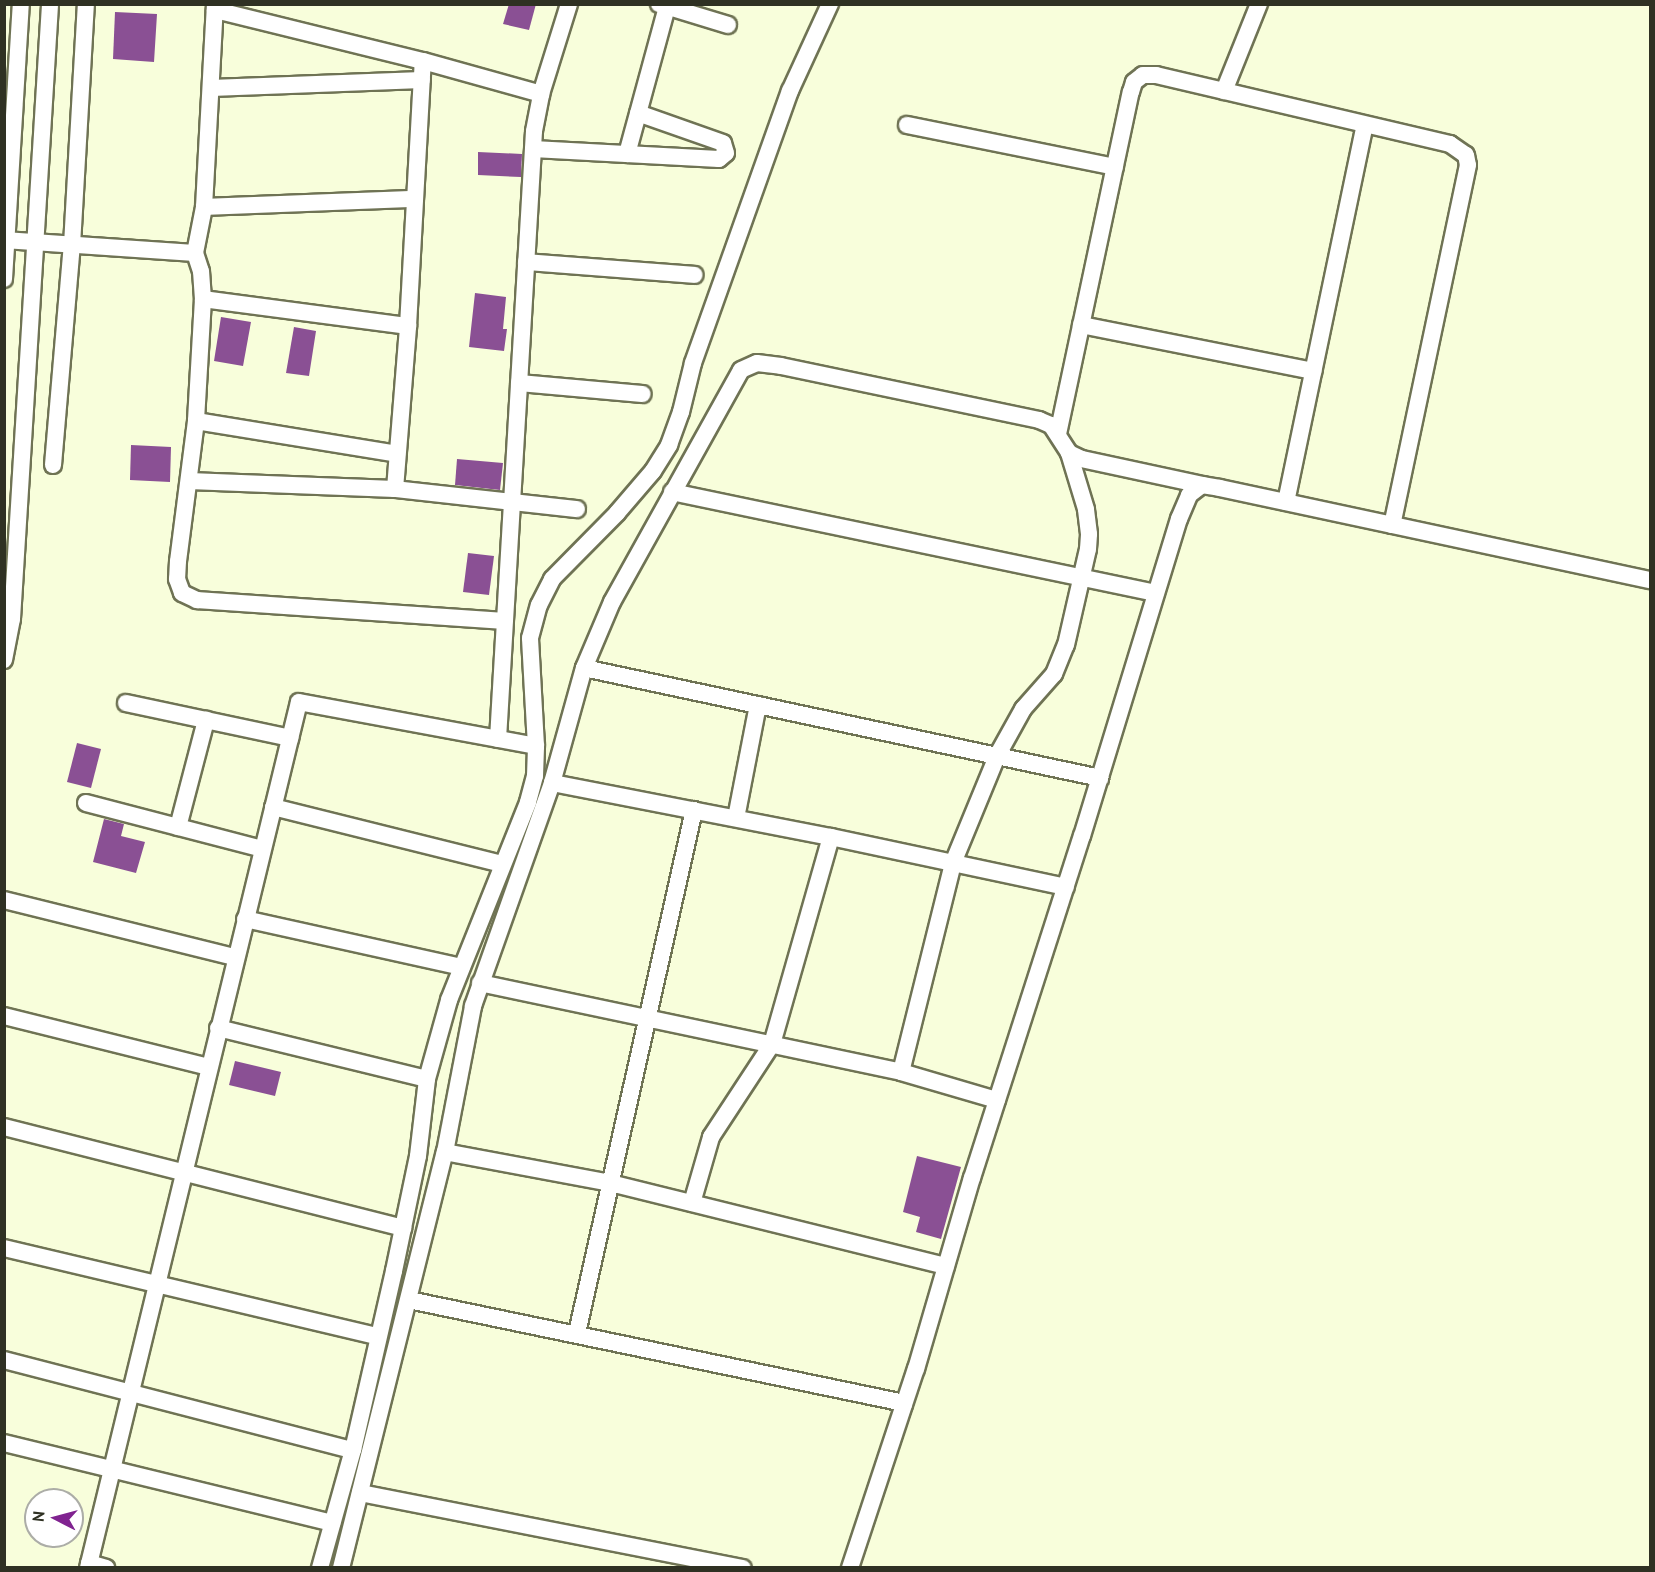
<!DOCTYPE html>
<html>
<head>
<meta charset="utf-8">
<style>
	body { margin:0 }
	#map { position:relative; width:1655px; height:1572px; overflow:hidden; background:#f8fedb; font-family:"PT Sans",sans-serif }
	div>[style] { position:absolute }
	.building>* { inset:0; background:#8a5094 }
	.roads { filter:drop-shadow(2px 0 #6f7354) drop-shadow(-2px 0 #6f7354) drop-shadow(0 2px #6f7354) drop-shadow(0 -2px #6f7354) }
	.minor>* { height:16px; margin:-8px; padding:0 8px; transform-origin:8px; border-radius:8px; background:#fff }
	span { translate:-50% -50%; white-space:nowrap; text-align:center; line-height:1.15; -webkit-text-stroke:6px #fff; paint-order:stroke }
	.frame { position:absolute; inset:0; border:6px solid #2f3123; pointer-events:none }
	.north { position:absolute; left:24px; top:1488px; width:60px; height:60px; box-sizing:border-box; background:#fff; border:2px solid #acada7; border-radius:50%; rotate:276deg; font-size:16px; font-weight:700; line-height:24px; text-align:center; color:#2f3123 }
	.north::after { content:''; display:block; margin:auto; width:21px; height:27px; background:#802390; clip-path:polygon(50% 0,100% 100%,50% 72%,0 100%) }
</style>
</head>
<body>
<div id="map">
	<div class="building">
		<i style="clip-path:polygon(509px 4px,536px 4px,529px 30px,503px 24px)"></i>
		<i style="clip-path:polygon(115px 12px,157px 14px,154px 62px,113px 59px)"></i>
		<i style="clip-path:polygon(478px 152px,522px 154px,521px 177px,478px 175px)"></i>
		<i style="clip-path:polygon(475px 293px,506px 297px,503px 329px,507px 329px,504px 351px,469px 347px)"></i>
		<i style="clip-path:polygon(221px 317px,251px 322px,243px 366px,214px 361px)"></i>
		<i style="clip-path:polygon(294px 327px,316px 331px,309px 376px,286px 373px)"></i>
		<i style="clip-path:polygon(131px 445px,171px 447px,170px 482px,130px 480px)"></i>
		<i style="clip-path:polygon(457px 459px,503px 463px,500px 490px,455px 485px)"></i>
		<i style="clip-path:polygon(468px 553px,494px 556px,489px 595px,463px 592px)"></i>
		<i style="clip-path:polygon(77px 743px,101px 749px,91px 788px,67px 782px)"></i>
		<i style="clip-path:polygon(104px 819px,124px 824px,121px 836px,145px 842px,136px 873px,93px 862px)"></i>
		<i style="clip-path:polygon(235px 1061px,281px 1072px,275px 1096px,229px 1085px)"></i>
		<i style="clip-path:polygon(917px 1156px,961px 1167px,941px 1239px,916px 1232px,920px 1217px,903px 1212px)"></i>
	</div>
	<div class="roads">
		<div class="minor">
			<i style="left:659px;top:4px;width:72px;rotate:16.9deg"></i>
			<i style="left:215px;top:10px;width:214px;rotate:13.8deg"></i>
			<i style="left:423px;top:61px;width:123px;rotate:15.6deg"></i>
			<i style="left:211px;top:88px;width:211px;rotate:-2.2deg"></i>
			<i style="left:1224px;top:91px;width:94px;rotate:-68.1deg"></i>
			<i style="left:907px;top:125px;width:212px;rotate:11.4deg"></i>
			<i style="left:533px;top:149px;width:186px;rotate:3.1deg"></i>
			<i style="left:719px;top:159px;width:9px;rotate:-41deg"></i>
			<i style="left:726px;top:153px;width:10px;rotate:-107deg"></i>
			<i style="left:723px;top:143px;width:90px;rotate:-160.6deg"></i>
			<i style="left:627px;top:154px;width:152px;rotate:-74.8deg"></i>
			<i style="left:204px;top:207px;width:211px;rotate:-2.2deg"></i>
			<i style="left:4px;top:240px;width:191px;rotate:3.9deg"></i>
			<i style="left:195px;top:253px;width:19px;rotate:72deg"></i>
			<i style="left:201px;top:271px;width:28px;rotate:86deg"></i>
			<i style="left:203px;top:299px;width:122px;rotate:93.3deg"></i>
			<i style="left:196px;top:421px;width:141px;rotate:97.3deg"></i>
			<i style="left:178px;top:561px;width:18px;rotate:93deg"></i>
			<i style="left:177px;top:579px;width:15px;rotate:70deg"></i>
			<i style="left:182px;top:593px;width:17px;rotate:25deg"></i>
			<i style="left:197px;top:600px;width:308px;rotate:3.9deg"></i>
			<i style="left:195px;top:253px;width:47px;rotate:-78.9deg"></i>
			<i style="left:204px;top:207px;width:203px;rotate:-86.9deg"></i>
			<i style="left:526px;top:262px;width:169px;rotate:4.4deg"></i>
			<i style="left:4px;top:279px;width:276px;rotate:-86.5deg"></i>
			<i style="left:203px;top:299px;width:207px;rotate:7.5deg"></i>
			<i style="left:1081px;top:325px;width:237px;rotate:11.2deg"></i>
			<i style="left:519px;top:383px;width:124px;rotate:5.1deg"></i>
			<i style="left:196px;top:421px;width:204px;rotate:9.3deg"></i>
			<i style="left:1058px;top:434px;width:350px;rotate:-78deg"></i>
			<i style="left:1131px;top:92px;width:10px;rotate:-73deg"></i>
			<i style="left:1134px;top:82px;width:11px;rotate:-38deg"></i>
			<i style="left:1143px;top:75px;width:13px"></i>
			<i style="left:1156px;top:75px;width:302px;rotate:13.2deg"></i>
			<i style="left:1450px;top:144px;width:19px;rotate:35deg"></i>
			<i style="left:1466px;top:155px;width:10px;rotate:79deg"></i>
			<i style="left:1468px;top:165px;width:368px;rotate:101.9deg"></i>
			<i style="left:53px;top:465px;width:221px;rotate:-85.1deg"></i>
			<i style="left:72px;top:245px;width:241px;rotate:-86.7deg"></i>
			<i style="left:189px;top:481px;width:206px;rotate:2.2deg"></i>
			<i style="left:395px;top:489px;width:183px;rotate:6.3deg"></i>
			<i style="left:395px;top:489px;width:164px;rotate:-85.4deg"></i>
			<i style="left:408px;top:326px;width:265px;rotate:-86.8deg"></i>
			<i style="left:672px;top:492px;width:494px;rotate:11.8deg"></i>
			<i style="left:1286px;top:502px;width:385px;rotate:-78.2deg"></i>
			<i style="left:4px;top:660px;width:42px;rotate:-79deg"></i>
			<i style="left:12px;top:619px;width:616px;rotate:-86.46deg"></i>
			<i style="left:584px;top:668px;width:528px;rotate:12.03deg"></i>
			<i style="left:126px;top:703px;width:168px;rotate:12deg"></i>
			<i style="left:498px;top:739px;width:609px;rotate:-86.61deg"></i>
			<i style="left:534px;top:131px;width:38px;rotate:-79deg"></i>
			<i style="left:541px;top:94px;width:94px;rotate:-72.7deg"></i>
			<i style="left:552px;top:783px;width:284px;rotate:11deg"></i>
			<i style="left:831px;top:837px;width:240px;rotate:12deg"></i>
			<i style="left:86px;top:803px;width:182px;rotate:14.6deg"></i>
			<i style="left:273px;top:807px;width:235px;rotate:14deg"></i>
			<i style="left:736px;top:818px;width:115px;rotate:-79deg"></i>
			<i style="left:178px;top:827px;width:111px;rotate:-75.3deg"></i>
			<i style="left:4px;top:900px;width:238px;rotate:13.9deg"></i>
			<i style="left:245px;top:919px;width:222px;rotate:12.5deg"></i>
			<i style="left:480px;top:983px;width:430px;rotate:11.9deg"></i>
			<i style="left:901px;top:1072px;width:100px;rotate:16.3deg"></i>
			<i style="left:4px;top:1016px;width:210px;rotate:14deg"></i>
			<i style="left:218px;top:1028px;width:215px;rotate:13.7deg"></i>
			<i style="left:901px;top:1072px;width:215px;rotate:-76deg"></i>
			<i style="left:953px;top:863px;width:116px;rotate:-67.6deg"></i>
			<i style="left:997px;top:756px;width:54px;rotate:-61deg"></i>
			<i style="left:1023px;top:709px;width:47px;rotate:-48.5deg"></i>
			<i style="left:1054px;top:674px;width:31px;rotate:-68deg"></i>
			<i style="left:1066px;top:645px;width:98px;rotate:-77.1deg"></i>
			<i style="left:1088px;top:549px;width:15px;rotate:-86deg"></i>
			<i style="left:1089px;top:534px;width:25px;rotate:-97deg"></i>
			<i style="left:1086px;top:509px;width:59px;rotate:-106.9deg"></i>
			<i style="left:4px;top:1127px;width:412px;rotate:14.2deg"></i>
			<i style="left:445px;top:1152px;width:168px;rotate:10.6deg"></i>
			<i style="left:610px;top:1183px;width:346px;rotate:13.9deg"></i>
			<i style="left:692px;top:1203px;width:69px;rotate:-73.9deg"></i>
			<i style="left:711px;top:1137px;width:111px;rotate:-56.7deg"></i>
			<i style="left:772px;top:1044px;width:215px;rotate:-74.1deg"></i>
			<i style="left:4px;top:1248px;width:383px;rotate:13.3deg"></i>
			<i style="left:409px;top:1300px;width:506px;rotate:11.75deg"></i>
			<i style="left:577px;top:1333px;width:536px;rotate:-77.39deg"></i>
			<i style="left:4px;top:1360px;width:360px;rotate:14.5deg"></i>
			<i style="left:4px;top:1443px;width:338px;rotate:13.7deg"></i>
			<i style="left:360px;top:1493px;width:390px;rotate:11.1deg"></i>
			<i style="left:89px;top:1563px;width:18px;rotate:16deg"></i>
			<i style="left:88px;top:1568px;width:891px;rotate:-76.31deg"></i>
			<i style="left:299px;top:702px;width:241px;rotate:10.5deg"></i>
			<i style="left:320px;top:1568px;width:123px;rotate:-74.4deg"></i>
			<i style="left:353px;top:1450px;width:184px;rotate:-77.1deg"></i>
			<i style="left:394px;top:1271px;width:117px;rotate:-78.2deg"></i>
			<i style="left:418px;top:1156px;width:78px;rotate:-83.3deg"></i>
			<i style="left:427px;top:1079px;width:82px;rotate:-74.4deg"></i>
			<i style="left:449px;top:1000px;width:213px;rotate:-68.2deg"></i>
			<i style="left:528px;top:802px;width:27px;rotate:-75deg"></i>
			<i style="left:535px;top:776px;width:30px;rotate:-88deg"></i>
			<i style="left:536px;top:746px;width:108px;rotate:-93.2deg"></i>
			<i style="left:530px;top:638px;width:34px;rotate:-75deg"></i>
			<i style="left:539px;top:605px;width:29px;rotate:-63deg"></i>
			<i style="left:552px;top:579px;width:93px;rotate:-45.4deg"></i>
			<i style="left:617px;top:513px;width:55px;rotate:-49.4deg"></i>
			<i style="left:653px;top:471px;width:31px;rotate:-58deg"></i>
			<i style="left:669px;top:445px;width:35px;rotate:-70deg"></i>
			<i style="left:681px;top:412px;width:50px;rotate:-76.2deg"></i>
			<i style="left:693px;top:363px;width:289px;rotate:-70.4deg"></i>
			<i style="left:790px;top:91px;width:96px;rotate:-65.3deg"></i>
			<i style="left:341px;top:1568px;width:429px;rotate:-76deg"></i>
			<i style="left:445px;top:1152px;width:149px;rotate:-79.1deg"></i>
			<i style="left:473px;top:1006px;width:237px;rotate:-70.5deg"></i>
			<i style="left:552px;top:783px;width:119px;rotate:-74.5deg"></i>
			<i style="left:584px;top:668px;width:72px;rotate:-67deg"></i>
			<i style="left:612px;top:602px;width:265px;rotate:-60.9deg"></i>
			<i style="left:741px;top:370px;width:17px;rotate:-24deg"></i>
			<i style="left:757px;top:363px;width:24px;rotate:7deg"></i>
			<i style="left:781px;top:366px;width:264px;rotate:11.8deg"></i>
			<i style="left:1039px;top:420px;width:13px;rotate:23deg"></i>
			<i style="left:1051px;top:425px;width:33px;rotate:57deg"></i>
			<i style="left:1069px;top:453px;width:14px;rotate:25deg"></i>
			<i style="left:1082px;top:459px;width:123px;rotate:12.2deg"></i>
			<i style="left:850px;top:1568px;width:210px;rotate:-71.7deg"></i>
			<i style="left:916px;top:1369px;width:199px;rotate:-73.7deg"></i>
			<i style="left:972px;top:1178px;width:359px;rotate:-72.2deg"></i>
			<i style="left:1082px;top:836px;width:332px;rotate:-73deg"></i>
			<i style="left:1179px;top:519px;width:26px;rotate:-67deg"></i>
			<i style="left:1189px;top:495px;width:16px;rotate:-38deg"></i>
			<i style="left:1202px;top:485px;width:18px;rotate:9deg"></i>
			<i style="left:1220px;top:488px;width:440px;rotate:12.1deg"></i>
		</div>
	</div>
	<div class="frame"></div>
	<div class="north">N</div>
</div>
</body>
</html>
